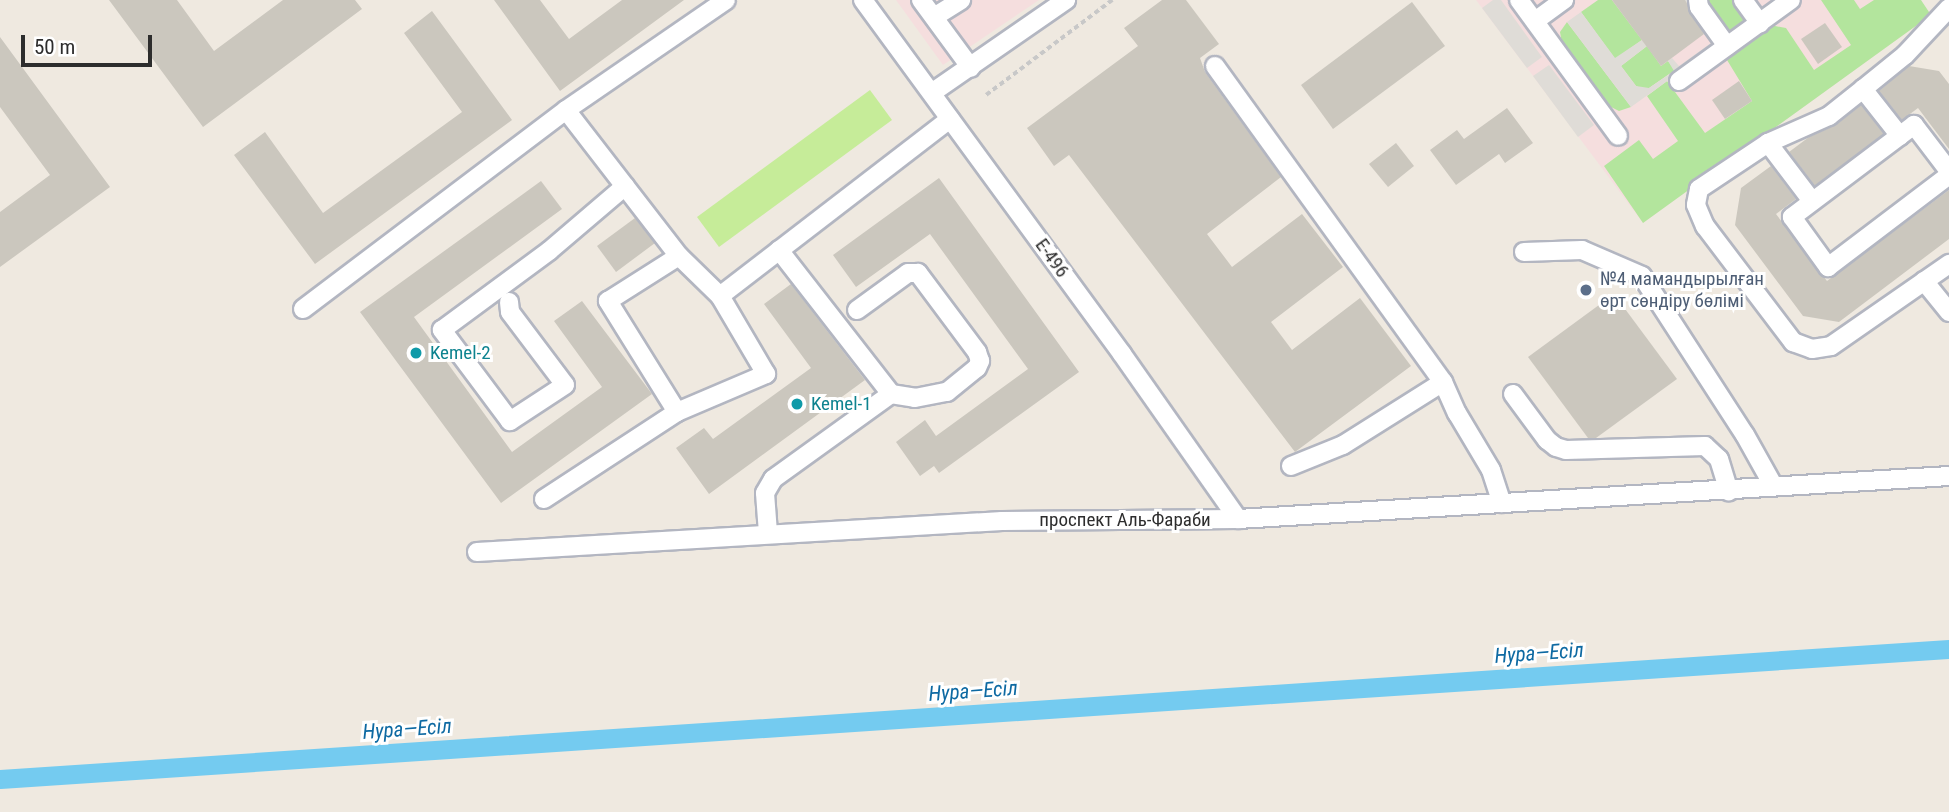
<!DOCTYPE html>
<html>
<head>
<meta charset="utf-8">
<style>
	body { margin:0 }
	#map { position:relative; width:1949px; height:812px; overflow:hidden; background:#efe9e0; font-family:"Roboto Condensed",sans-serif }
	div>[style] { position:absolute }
	.medical>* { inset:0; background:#f5dede }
	.green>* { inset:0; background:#b3e59d }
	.pitch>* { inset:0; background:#c6ec99 }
	.plaza>* { inset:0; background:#dfdcd7 }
	.canal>* { height:19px; margin:-9.5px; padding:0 9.5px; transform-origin:9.5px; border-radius:9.5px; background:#74cbf0 }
	.building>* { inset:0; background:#cbc7be }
	.path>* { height:3.5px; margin-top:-1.75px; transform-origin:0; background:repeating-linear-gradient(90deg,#c8c8c8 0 5px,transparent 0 8.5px) }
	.roads { filter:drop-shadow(2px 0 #b3b6c1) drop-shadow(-2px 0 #b3b6c1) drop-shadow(0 2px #b3b6c1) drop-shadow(0 -2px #b3b6c1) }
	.minor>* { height:18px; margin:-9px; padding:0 9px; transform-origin:9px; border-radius:9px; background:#fff }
	.dots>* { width:19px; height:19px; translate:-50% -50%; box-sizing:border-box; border:4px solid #fff; border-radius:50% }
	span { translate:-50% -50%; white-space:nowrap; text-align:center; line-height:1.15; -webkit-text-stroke:6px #fff; paint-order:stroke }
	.street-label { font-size:19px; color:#2d2d2d }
	.service-label { font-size:19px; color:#4e5e75 }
	.left { translate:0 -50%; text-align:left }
	.culture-label { font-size:19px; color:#0d838f }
	.water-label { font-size:21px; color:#0d69a2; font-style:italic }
	.scale { position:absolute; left:21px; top:35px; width:131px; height:32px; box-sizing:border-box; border:4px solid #2d2d2d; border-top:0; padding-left:9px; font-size:21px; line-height:24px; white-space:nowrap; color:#2d2d2d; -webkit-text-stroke:5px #fff; paint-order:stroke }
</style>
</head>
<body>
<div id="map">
	<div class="medical">
		<i style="clip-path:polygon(896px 0,1039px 0,943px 65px)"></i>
		<i style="clip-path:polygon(1476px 0,1920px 0,1931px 15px,1643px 223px)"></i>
	</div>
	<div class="green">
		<i style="clip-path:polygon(1598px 0,1612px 0,1642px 40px,1615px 59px,1581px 12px)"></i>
		<i style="clip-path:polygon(1707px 0,1735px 0,1744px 13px,1742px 26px,1735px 31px,1724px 30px,1706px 3px)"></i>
		<i style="clip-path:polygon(1821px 0,1854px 0,1860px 9px,1874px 0,1921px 0,1931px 15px,1643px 223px,1604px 166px,1639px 140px,1653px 159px,1678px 141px,1647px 96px,1667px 81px,1705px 133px,1752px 101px,1727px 60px,1770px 25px,1786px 28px,1814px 70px,1851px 45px)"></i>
		<i style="clip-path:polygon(1567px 22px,1631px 107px,1619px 111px,1607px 105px,1562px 43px,1560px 32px)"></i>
		<i style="clip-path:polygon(1647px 46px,1661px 66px,1668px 61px,1675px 70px,1649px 88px,1643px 89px,1636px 86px,1621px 66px)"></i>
	</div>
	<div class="pitch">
		<i style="clip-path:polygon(870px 90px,892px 120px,719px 247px,697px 217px)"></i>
	</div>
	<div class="plaza">
		<i style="clip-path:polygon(1493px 0,1501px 0,1542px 57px,1527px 68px,1482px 8px)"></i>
		<i style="clip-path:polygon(1683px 0,1689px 0,1716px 36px,1716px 41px,1712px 49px,1631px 107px,1567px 22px,1581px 12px,1615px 58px,1642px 40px,1647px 46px,1621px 66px,1636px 86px,1649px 88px,1674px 71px,1668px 61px,1672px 58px,1679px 66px,1711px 43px,1704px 34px,1707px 31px,1691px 9px,1681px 17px)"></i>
		<i style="clip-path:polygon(1549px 65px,1594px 125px,1578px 137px,1533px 76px)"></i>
	</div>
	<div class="canal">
		<i style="left:0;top:779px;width:1953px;rotate:-3.82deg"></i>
	</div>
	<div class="building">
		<i style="clip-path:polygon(109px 0,177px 0,214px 51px,283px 0,355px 0,362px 9px,203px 127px)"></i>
		<i style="clip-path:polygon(494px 0,540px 0,569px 39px,622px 0,684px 0,560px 91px)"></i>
		<i style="clip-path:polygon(1162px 0,1186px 0,1219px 44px,1200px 58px,1205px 72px,1281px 177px,1207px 234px,1232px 267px,1302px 214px,1343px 267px,1271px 322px,1292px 350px,1360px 298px,1411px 366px,1295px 452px,1069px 155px,1054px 166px,1027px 128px,1138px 46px,1124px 28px)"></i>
		<i style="clip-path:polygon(1612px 0,1685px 0,1704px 34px,1661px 66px)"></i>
		<i style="clip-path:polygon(1412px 2px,1445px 46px,1333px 129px,1301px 85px)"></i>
		<i style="clip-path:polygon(432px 11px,512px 120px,315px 264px,234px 155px,265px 132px,323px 213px,462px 112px,404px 33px)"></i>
		<i style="clip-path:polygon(1825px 23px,1842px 47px,1818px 64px,1801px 39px)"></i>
		<i style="clip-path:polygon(0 37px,110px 187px,0 267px,0 212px,50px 175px,0 107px)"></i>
		<i style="clip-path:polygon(1909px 66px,1939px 71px,1949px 84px,1949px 149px,1918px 108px,1902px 120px,1879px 91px)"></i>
		<i style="clip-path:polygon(1739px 81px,1752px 101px,1725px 119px,1712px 100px)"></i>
		<i style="clip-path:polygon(1861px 105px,1884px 134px,1815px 186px,1789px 152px,1809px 137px,1836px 125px)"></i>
		<i style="clip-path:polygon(1507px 108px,1533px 143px,1505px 163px,1499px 154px,1456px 185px,1430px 150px,1457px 130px,1464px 139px)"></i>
		<i style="clip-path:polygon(1396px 143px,1414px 166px,1388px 187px,1369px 164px)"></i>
		<i style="clip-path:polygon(1771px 166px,1796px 199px,1776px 214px,1827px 281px,1949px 190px,1949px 239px,1839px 322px,1803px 316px,1735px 225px,1741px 188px)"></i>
		<i style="clip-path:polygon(939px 178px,1079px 372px,939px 473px,934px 466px,920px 476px,896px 442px,925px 420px,936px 436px,1028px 369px,930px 234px,856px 287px,833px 255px)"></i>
		<i style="clip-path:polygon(541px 181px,562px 209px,414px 317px,512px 452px,602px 387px,554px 321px,582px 301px,652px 394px,501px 503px,360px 312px)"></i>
		<i style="clip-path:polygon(635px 218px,655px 243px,616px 272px,597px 246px)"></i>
		<i style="clip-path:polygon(791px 284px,865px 380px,709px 494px,676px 448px,704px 428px,713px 439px,811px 368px,764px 304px)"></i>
		<i style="clip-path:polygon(1614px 294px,1677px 379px,1596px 438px,1588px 438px,1528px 357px)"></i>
	</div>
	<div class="path">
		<i style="left:986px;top:95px;width:158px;rotate:-37deg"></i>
	</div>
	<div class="roads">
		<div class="minor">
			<i style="left:863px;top:0;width:439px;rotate:53.8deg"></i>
			<i style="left:1122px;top:354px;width:202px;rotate:54.9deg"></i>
			<i style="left:921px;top:0;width:84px;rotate:53.7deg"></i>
			<i style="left:1519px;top:0;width:168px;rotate:53.9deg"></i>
			<i style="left:1698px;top:0;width:7px;rotate:82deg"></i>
			<i style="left:1699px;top:7px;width:48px;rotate:54.3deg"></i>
			<i style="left:1743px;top:0;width:29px;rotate:54deg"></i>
			<i style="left:934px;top:17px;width:32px;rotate:-32deg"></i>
			<i style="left:1535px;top:21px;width:36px;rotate:-36deg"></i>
			<i style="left:1215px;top:66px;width:390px;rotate:54.2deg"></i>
			<i style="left:1443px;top:382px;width:34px;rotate:66deg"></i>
			<i style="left:1457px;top:413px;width:66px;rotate:59.2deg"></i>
			<i style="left:1491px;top:470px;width:35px;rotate:72deg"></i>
			<i style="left:1679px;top:81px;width:138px;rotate:-35.9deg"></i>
			<i style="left:933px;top:92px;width:162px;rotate:-34.7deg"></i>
			<i style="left:566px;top:110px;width:185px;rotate:52.3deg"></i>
			<i style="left:679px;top:256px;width:57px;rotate:44.3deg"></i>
			<i style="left:1900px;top:136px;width:60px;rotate:-128.2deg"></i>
			<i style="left:1863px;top:89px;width:54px;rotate:-39deg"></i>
			<i style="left:1905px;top:55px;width:64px;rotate:-46.9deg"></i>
			<i style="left:1768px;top:143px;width:83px;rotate:146.3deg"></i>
			<i style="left:1699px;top:189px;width:16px;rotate:101deg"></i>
			<i style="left:1696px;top:205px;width:23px;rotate:67deg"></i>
			<i style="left:1705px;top:226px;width:146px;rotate:52.8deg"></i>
			<i style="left:1793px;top:342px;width:20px;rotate:20deg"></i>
			<i style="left:1812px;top:349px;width:19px;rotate:-9deg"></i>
			<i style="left:1831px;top:346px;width:144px;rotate:-34.8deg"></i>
			<i style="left:1949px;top:171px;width:58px;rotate:-127.3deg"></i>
			<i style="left:1914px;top:125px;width:153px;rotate:143deg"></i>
			<i style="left:1792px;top:217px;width:62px;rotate:54.2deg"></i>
			<i style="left:1828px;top:267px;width:152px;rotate:-37.2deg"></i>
			<i style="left:1812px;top:201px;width:73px;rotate:-127.2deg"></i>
			<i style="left:1768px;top:143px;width:67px;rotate:-23.9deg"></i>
			<i style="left:1829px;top:116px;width:43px;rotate:-38.5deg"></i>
			<i style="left:779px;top:250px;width:182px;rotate:52.1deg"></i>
			<i style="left:891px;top:394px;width:24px;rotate:9deg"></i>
			<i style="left:915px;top:398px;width:33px;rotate:-11deg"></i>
			<i style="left:947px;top:392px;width:38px;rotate:-39deg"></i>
			<i style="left:977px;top:368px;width:8px;rotate:-67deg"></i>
			<i style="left:980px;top:361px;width:9px;rotate:-108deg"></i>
			<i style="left:977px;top:352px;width:99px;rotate:-126.8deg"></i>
			<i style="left:918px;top:273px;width:10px;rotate:180deg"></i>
			<i style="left:908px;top:273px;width:63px;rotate:144deg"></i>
			<i style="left:1524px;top:252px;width:58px;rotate:-2deg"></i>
			<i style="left:1582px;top:250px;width:65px;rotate:23.4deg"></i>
			<i style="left:1642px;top:276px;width:189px;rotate:57.1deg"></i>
			<i style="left:1745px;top:435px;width:57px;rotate:60.8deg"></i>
			<i style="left:1924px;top:281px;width:40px;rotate:51deg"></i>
			<i style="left:509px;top:302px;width:10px;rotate:84deg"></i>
			<i style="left:510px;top:312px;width:91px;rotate:53deg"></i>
			<i style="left:565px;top:385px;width:66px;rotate:146.8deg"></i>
			<i style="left:510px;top:421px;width:114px;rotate:-126.8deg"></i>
			<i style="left:442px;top:330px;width:133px;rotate:-36.4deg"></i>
			<i style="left:549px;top:251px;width:100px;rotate:-40.5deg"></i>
			<i style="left:303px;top:309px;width:330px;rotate:-37.1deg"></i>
			<i style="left:566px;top:110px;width:194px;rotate:-34.5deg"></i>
			<i style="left:1513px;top:394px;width:57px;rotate:53.5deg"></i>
			<i style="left:1547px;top:440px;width:11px;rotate:38deg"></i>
			<i style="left:1556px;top:447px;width:10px;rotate:17deg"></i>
			<i style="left:1566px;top:450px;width:139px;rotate:-1.6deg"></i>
			<i style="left:1705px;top:446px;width:19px;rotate:43deg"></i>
			<i style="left:1719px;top:459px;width:34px;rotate:73deg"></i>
			<i style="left:677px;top:412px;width:131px;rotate:-121.9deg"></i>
			<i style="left:608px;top:301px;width:84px;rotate:-32.4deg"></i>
			<i style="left:1291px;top:466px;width:56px;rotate:-22deg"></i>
			<i style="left:1343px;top:445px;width:118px;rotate:-32.2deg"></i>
			<i style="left:544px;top:499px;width:159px;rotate:-33.2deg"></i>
			<i style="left:677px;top:412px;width:97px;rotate:-23.1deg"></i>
			<i style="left:766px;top:374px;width:91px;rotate:-120.5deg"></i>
			<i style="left:720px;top:296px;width:290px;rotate:-37.6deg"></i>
			<i style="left:768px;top:533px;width:40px;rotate:-94.3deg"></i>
			<i style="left:765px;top:493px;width:16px;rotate:-60deg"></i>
			<i style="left:773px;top:479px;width:145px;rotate:-35.8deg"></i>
			<i style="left:477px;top:552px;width:526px;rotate:-3.38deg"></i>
			<i style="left:1002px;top:521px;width:236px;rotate:-0.5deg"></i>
			<i style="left:1238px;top:519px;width:712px;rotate:-3.46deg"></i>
		</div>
	</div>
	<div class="dots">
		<i style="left:1586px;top:290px;background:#5c6f8a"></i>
		<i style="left:416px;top:353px;background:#0f9aa8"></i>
		<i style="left:797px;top:404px;background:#0f9aa8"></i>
	</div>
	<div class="street-label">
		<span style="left:1052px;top:258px;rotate:54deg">E-496</span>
		<span style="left:1125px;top:520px">проспект Аль-Фараби</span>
	</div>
	<div class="service-label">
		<span class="left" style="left:1600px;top:290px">№4 мамандырылған<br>өрт сөндіру бөлімі</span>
	</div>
	<div class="culture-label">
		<span class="left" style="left:430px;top:353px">Kemel-2</span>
		<span class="left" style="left:811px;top:404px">Kemel-1</span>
	</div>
	<div class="water-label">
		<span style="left:1539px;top:653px;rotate:-4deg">Нура—Есіл</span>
		<span style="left:973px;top:691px;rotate:-4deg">Нура—Есіл</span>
		<span style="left:407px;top:729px;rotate:-4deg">Нура—Есіл</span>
	</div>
	<div class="scale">50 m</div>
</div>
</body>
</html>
